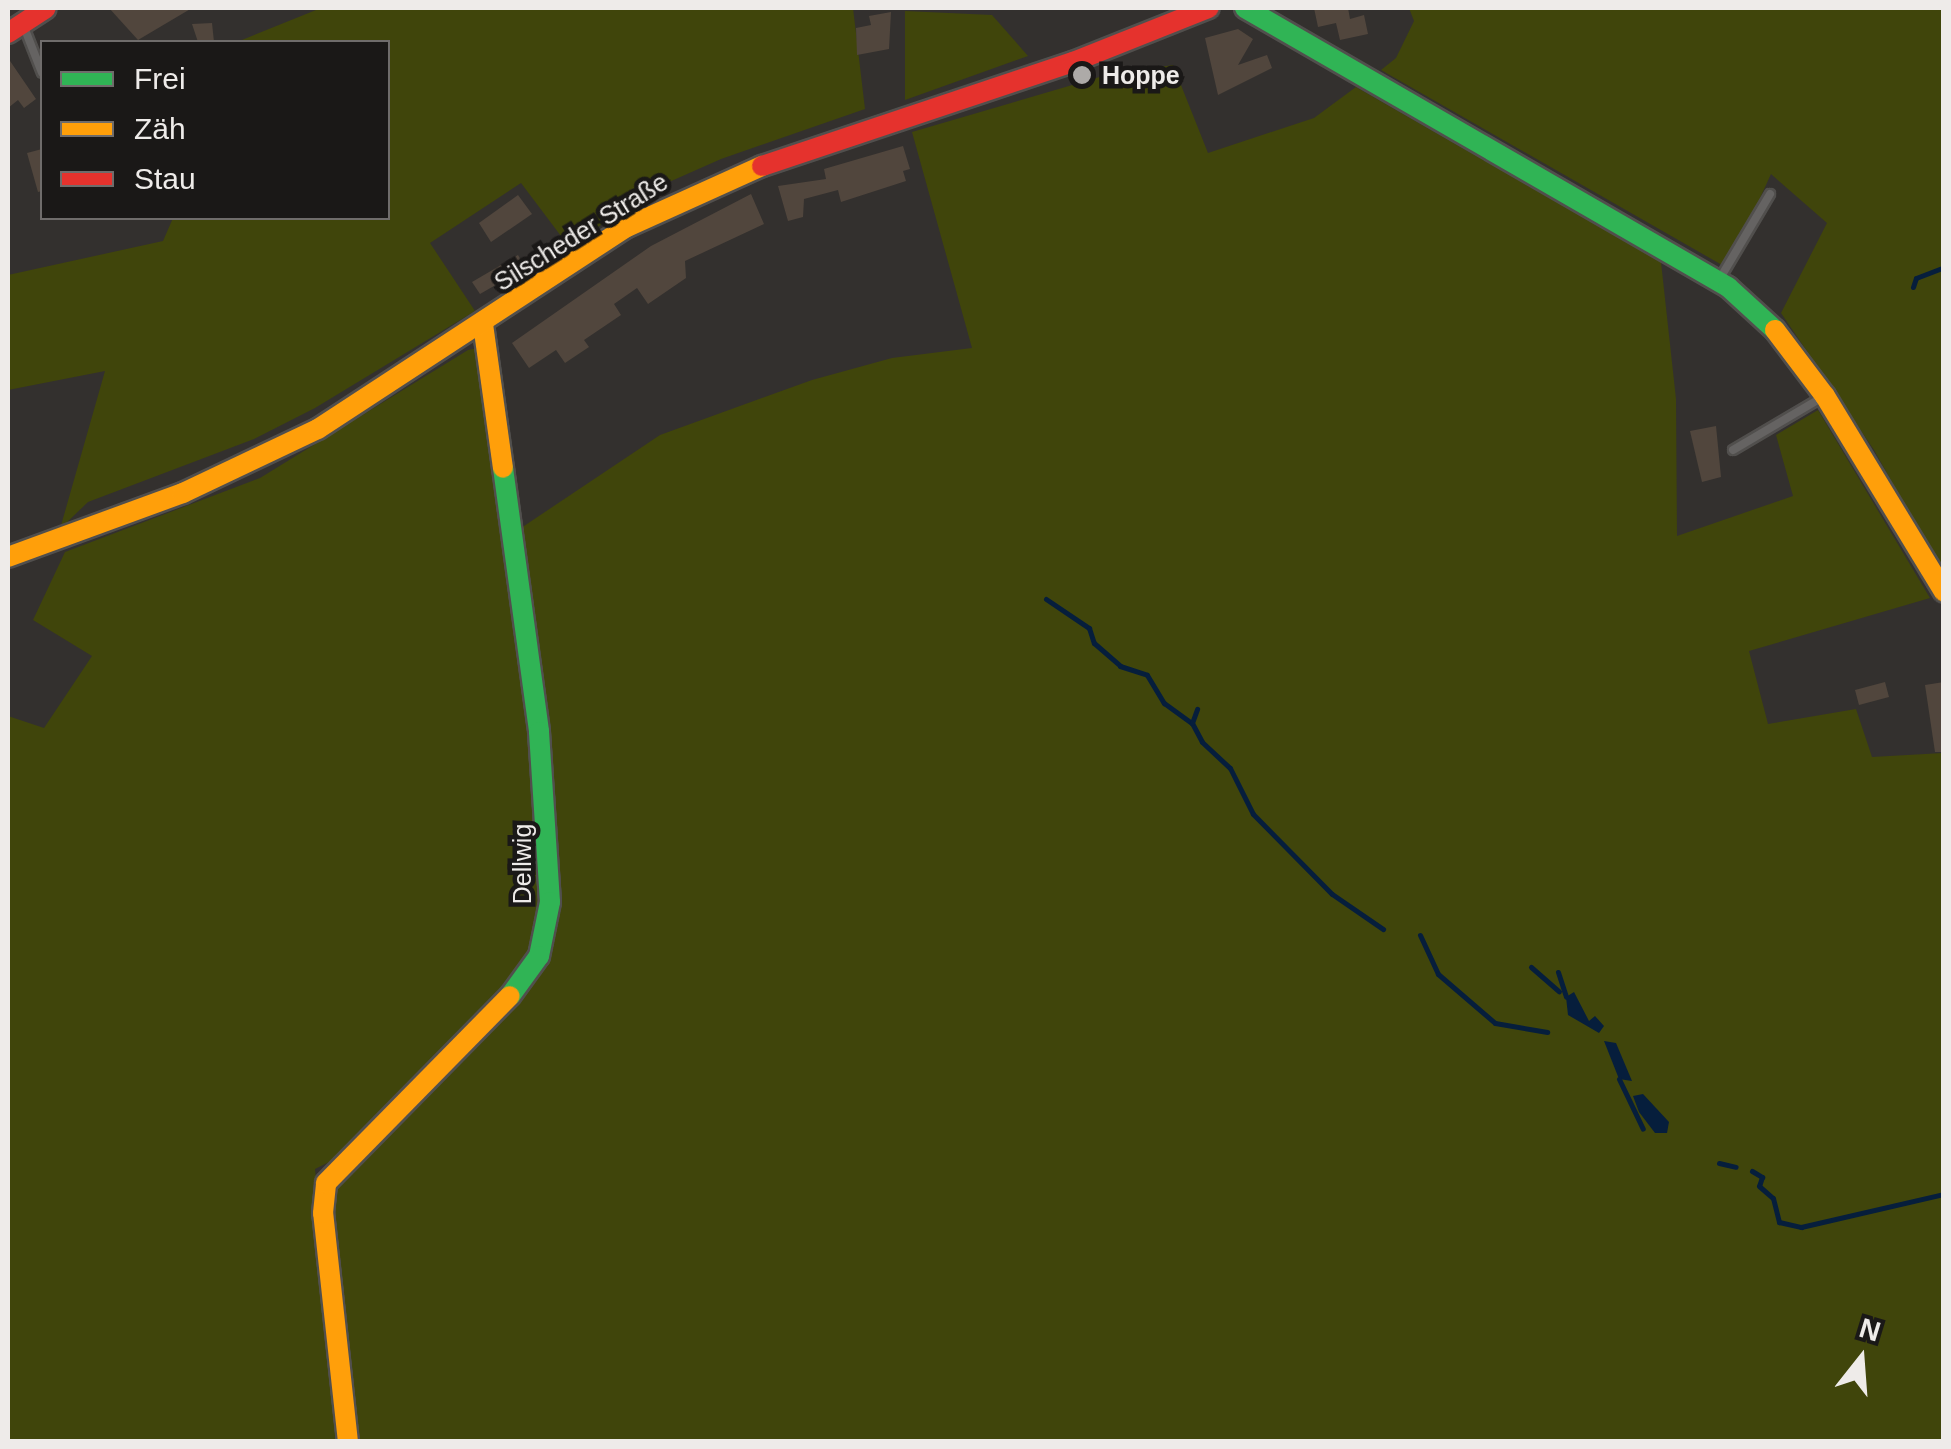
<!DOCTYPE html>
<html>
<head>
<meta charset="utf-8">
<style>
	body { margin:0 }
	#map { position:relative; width:1951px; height:1449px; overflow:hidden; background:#33302e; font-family:Helvetica,sans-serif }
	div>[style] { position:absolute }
	.green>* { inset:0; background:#40450b }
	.water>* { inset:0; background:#061e3c }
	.stream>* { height:5px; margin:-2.5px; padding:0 2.5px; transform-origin:2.5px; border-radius:2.5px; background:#061e3c }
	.building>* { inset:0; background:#51463d }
	.roads { filter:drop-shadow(2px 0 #514f4d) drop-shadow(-2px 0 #514f4d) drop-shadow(0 2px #514f4d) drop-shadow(0 -2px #514f4d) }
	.lane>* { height:8px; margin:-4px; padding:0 4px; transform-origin:4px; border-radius:4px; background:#656362 }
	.fast>* { height:20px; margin:-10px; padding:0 10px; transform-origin:10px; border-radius:10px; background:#30b455 }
	.slow>* { height:20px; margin:-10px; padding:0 10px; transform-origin:10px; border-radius:10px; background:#ff9f0a }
	.jam>* { height:20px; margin:-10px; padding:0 10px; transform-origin:10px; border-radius:10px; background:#e5322d }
	.dots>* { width:28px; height:28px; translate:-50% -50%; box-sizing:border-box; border:5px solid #1a1817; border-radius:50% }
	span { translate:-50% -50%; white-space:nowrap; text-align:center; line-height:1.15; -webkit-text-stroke:9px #1a1817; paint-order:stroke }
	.poi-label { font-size:25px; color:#eeebe9; font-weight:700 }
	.left { translate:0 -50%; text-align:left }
	.street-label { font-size:25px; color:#eeebe9 }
	.frame { position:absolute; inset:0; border:10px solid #eeebe9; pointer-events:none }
	.legend { position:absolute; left:40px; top:40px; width:350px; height:180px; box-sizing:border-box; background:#1a1817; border:2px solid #6f6c6b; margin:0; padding:12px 18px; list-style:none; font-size:30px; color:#eeebe9 }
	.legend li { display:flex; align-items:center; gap:20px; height:50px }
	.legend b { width:50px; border:2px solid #6f6c6b }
	.north { position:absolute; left:1811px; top:1309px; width:100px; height:100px; -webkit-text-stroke:8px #1a1817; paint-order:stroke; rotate:17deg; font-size:28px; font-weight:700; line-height:40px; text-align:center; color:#eeebe9 }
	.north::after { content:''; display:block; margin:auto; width:35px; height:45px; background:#eeebe9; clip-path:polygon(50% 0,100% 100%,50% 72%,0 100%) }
</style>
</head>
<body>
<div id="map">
	<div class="green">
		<i style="clip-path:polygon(321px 8px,853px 8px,865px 109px,721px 159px,642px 194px,570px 248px,521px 183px,430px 243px,475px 311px,315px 408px,254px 439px,88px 502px,60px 529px,105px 371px,8px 390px,8px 275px,163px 241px,173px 218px,388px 218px,388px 42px,237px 42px)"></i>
		<i style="clip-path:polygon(1409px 8px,1943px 8px,1943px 573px,1874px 450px,1781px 313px,1827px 223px,1771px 174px,1740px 242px,1722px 265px,1381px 70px,1396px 58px,1414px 21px)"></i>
		<i style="clip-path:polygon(905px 11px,992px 15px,1028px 56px,905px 100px)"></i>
		<i style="clip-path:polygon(1173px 65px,1208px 153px,1314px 118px,1356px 87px,1661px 262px,1676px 399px,1677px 536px,1793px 496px,1776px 435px,1818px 410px,1930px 598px,1749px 651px,1768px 724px,1856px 709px,1872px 757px,1943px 753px,1943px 1441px,355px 1441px,328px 1214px,331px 1185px,373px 1140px,315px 1169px,344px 1441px,8px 1441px,8px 716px,44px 728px,92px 656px,33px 620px,65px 552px,260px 478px,468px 350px,483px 347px,537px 665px,521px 528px,660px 435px,812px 380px,892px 358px,972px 348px,912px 132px,1103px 76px)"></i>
	</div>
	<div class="water">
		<i style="clip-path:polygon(1574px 992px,1589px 1021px,1595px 1016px,1604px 1026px,1599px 1033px,1568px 1015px,1566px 997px)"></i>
		<i style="clip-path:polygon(1604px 1041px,1616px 1043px,1632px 1081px,1619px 1079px)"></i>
		<i style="clip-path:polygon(1643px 1094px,1669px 1122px,1667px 1133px,1655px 1133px,1639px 1112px,1633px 1096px)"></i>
	</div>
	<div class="stream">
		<i style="left:1913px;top:287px;width:9px;rotate:-72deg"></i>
		<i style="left:1916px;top:278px;width:30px;rotate:-21deg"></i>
		<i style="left:1046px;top:599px;width:52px;rotate:34deg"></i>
		<i style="left:1089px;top:628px;width:16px;rotate:72deg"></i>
		<i style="left:1094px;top:643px;width:35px;rotate:41deg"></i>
		<i style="left:1120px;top:666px;width:28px;rotate:18deg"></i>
		<i style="left:1147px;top:675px;width:33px;rotate:59deg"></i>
		<i style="left:1164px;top:703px;width:34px;rotate:36deg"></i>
		<i style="left:1192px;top:723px;width:21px;rotate:62deg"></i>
		<i style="left:1202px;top:742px;width:38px;rotate:43deg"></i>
		<i style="left:1230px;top:768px;width:51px;rotate:63.4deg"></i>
		<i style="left:1253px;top:814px;width:112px;rotate:45.4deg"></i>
		<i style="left:1332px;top:894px;width:62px;rotate:34.5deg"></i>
		<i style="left:1192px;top:723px;width:15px;rotate:-70deg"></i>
		<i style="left:1420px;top:935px;width:43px;rotate:65.2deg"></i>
		<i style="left:1438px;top:974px;width:75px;rotate:40.7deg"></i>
		<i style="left:1495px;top:1023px;width:53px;rotate:9.8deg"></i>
		<i style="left:1531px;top:967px;width:37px;rotate:41deg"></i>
		<i style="left:1558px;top:972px;width:26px;rotate:72deg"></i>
		<i style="left:1619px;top:1079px;width:55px;rotate:64.4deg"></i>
		<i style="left:1719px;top:1163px;width:17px;rotate:13deg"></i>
		<i style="left:1752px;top:1171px;width:12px;rotate:31deg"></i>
		<i style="left:1762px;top:1177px;width:9px;rotate:108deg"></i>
		<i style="left:1759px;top:1186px;width:18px;rotate:41deg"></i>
		<i style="left:1773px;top:1198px;width:25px;rotate:76deg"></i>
		<i style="left:1779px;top:1222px;width:23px;rotate:13deg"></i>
		<i style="left:1801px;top:1227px;width:147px;rotate:-13deg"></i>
	</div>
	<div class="building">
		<i style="clip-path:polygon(109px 8px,192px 8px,138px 40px)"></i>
		<i style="clip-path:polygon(1314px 8px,1348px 8px,1350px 19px,1364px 15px,1368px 34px,1340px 40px,1336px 23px,1318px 27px)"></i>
		<i style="clip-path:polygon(891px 12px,889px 49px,857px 55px,856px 28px,871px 25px,869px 16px)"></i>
		<i style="clip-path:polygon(212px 23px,214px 42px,198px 42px,192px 24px)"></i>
		<i style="clip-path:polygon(1238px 29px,1253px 39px,1238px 65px,1267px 55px,1272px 68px,1218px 95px,1205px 38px)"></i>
		<i style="clip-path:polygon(8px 58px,36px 99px,24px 108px,18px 100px,8px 108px)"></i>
		<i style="clip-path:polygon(903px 146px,910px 169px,903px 171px,906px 181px,841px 202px,838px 190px,804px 199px,803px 217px,788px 221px,778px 186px,826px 179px,824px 169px)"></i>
		<i style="clip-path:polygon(42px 149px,42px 191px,38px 192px,27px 153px)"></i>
		<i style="clip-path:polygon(751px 194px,764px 224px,685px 261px,686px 278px,648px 304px,637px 288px,614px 304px,621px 315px,584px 340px,589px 347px,565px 363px,556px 350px,529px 368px,512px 343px,651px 246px)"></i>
		<i style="clip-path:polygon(518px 195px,532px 214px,491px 242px,479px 223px)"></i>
		<i style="clip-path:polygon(518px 255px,525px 268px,480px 294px,472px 282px)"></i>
		<i style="clip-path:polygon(1716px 426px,1721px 477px,1702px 482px,1690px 431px)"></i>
		<i style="clip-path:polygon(1885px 682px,1889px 697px,1859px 705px,1855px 690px)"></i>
		<i style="clip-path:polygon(1944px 682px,1944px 752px,1935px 752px,1925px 685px)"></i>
	</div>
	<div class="roads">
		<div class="lane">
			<i style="left:24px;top:27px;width:49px;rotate:68.6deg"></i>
			<i style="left:1719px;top:280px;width:100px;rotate:-59.3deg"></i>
			<i style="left:1733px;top:450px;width:102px;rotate:-30.6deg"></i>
		</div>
		<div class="fast">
			<i style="left:1245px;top:8px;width:558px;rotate:30.01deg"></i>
			<i style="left:1728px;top:287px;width:64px;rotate:42.5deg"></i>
			<i style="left:503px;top:468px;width:266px;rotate:82.2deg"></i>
			<i style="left:539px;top:732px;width:170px;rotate:86.3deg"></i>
			<i style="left:550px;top:902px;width:55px;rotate:101.5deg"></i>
			<i style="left:539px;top:956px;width:49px;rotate:125.9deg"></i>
		</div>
		<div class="slow">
			<i style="left:483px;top:324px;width:145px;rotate:82.1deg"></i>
			<i style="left:1775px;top:330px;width:83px;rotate:52.9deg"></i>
			<i style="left:1825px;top:396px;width:229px;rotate:58.7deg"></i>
			<i style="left:8px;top:557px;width:186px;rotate:-20.1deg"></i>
			<i style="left:183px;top:493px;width:149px;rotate:-25.4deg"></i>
			<i style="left:318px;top:429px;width:369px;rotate:-33.2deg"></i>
			<i style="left:627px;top:227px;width:148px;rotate:-24.3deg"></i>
			<i style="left:348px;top:1442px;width:230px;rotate:-96.2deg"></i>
			<i style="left:323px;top:1213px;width:30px;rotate:-84deg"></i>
			<i style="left:326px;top:1183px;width:262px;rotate:-45.5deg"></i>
		</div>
		<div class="jam">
			<i style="left:8px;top:33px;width:45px;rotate:-33.3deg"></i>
			<i style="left:762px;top:166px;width:328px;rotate:-18.5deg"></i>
			<i style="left:1073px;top:62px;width:146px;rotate:-21.7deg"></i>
		</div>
	</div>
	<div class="dots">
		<i style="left:1082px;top:75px;background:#adaaa8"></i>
	</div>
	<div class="poi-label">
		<span class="left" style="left:1102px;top:75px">Hoppe</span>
	</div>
	<div class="street-label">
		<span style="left:581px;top:232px;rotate:-32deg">Silscheder Straße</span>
		<span style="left:522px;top:864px;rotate:-90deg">Dellwig</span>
	</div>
	<div class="frame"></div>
	<ul class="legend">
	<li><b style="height:12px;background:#30b455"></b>Frei</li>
	<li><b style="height:12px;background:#ff9f0a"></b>Zäh</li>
	<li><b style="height:12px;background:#e5322d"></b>Stau</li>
	</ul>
	<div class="north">N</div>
</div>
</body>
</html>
